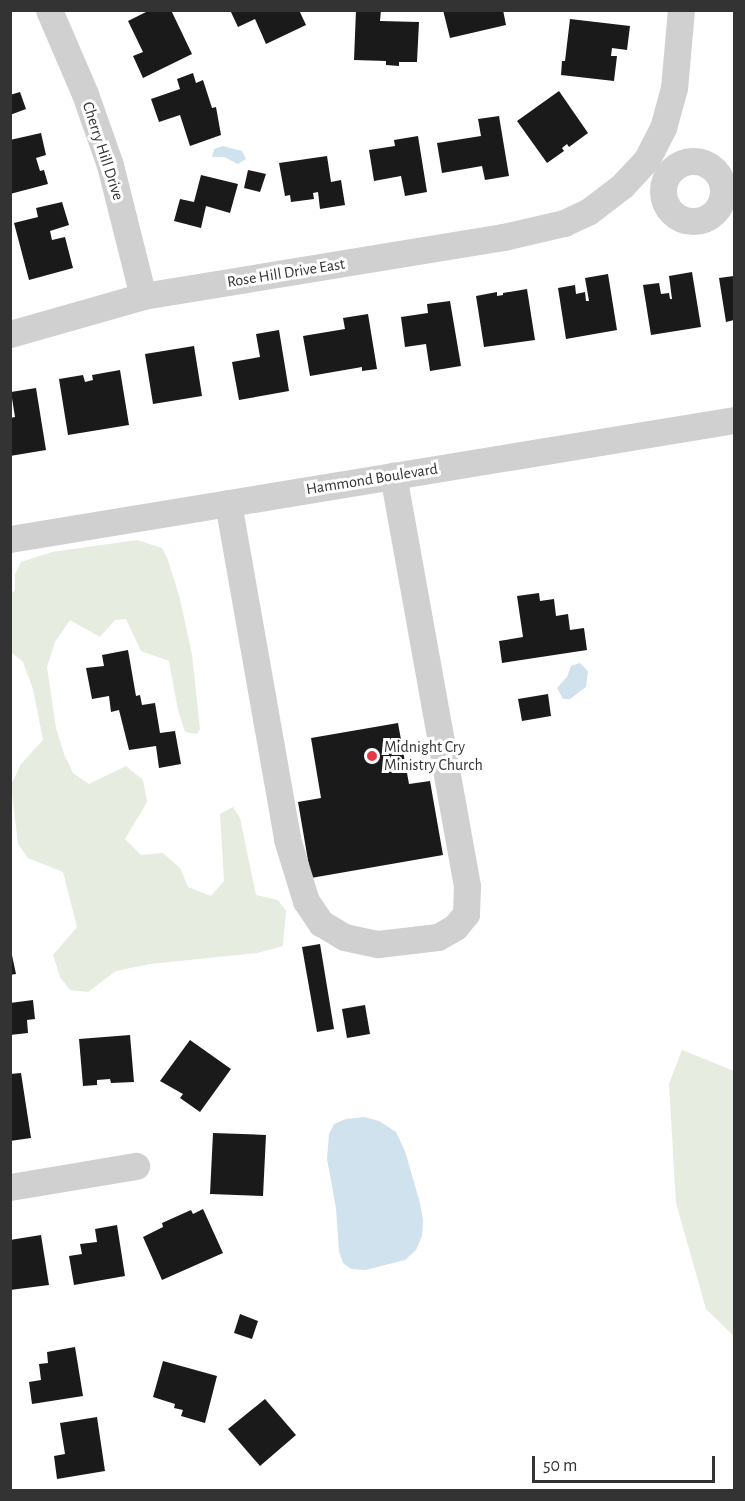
<!DOCTYPE html>
<html>
<head>
<meta charset="utf-8">
<style>
	body { margin:0 }
	#map { position:relative; width:745px; height:1501px; overflow:hidden; background:#fff; font-family:"Alegreya Sans",sans-serif }
	div>[style] { position:absolute }
	.green>* { inset:0; background:#e6ecdf }
	.water>* { inset:0; background:#cfe2ee }
	.building>* { inset:0; background:#1a1a1a }
	.minor>* { height:27px; margin:-13.5px; padding:0 13.5px; transform-origin:13.5px; border-radius:13.5px; background:#d0d0d0 }
	.minor>.ring { margin:-13.5px; padding:0; box-sizing:content-box; background:none; border:27px solid #d0d0d0; border-radius:50% }
	.dots>* { width:16px; height:16px; translate:-50% -50%; box-sizing:border-box; border:3px solid #fff; border-radius:50% }
	span { translate:-50% -50%; white-space:nowrap; text-align:center; line-height:1.15; -webkit-text-stroke:6px #fff; paint-order:stroke }
	.street-label { font-size:16px; color:#333 }
	.poi-label { font-size:16px; color:#333 }
	.left { translate:0 -50%; text-align:left }
	.frame { position:absolute; inset:0; border:12px solid #333; pointer-events:none }
	.scale { position:absolute; left:532px; top:1456px; width:183px; height:27px; box-sizing:border-box; border:3px solid #333; border-top:0; padding-left:8px; font-size:18px; line-height:21px; white-space:nowrap; color:#333; -webkit-text-stroke:4px #fff; paint-order:stroke }
</style>
</head>
<body>
<div id="map">
	<div class="green">
		<i style="clip-path:polygon(137px 540px,162px 548px,168px 560px,180px 599px,192px 655px,200px 729px,197px 734px,185px 732px,178px 710px,169px 661px,141px 651px,126px 619px,115px 620px,100px 637px,70px 620px,55px 642px,47px 667px,56px 728px,64px 754px,73px 773px,89px 784px,126px 766px,143px 780px,147px 802px,125px 839px,141px 855px,163px 853px,180px 868px,188px 887px,211px 896px,224px 881px,220px 814px,233px 807px,240px 818px,256px 895px,278px 900px,286px 911px,283px 946px,257px 953px,150px 964px,116px 971px,88px 992px,70px 990px,60px 977px,53px 955px,77px 927px,63px 872px,28px 858px,18px 844px,11px 785px,21px 764px,43px 740px,33px 689px,23px 662px,11px 652px,11px 593px,15px 591px,15px 574px,21px 562px,52px 552px)"></i>
		<i style="clip-path:polygon(682px 1050px,734px 1071px,734px 1336px,706px 1309px,676px 1203px,669px 1084px)"></i>
	</div>
	<div class="water">
		<i style="clip-path:polygon(223px 146px,242px 151px,246px 159px,238px 164px,224px 157px,212px 157px,214px 149px)"></i>
		<i style="clip-path:polygon(580px 663px,588px 671px,586px 687px,570px 699px,563px 699px,557px 688px,567px 677px,571px 666px)"></i>
		<i style="clip-path:polygon(364px 1117px,379px 1121px,396px 1132px,405px 1151px,420px 1203px,423px 1221px,422px 1236px,416px 1250px,405px 1260px,365px 1270px,351px 1269px,343px 1263px,339px 1251px,336px 1208px,327px 1159px,329px 1134px,334px 1124px,346px 1119px)"></i>
	</div>
	<div class="building">
		<i style="clip-path:polygon(150px 10px,171px 10px,192px 54px,143px 78px,133px 56px,143px 52px,128px 21px)"></i>
		<i style="clip-path:polygon(230px 10px,299px 10px,306px 25px,266px 44px,255px 19px,238px 27px)"></i>
		<i style="clip-path:polygon(356px 10px,381px 10px,380px 21px,419px 22px,417px 62px,399px 62px,399px 66px,386px 65px,386px 61px,354px 60px)"></i>
		<i style="clip-path:polygon(443px 10px,503px 10px,506px 25px,450px 38px)"></i>
		<i style="clip-path:polygon(570px 19px,630px 26px,627px 50px,612px 48px,611px 56px,617px 56px,614px 81px,561px 75px,562px 61px,565px 61px)"></i>
		<i style="clip-path:polygon(193px 73px,196px 83px,203px 80px,212px 108px,216px 107px,221px 135px,190px 146px,180px 115px,159px 122px,151px 99px,180px 89px,177px 79px)"></i>
		<i style="clip-path:polygon(559px 91px,588px 133px,569px 147px,567px 144px,562px 148px,564px 151px,547px 163px,517px 121px)"></i>
		<i style="clip-path:polygon(20px 92px,26px 109px,10px 115px,10px 95px)"></i>
		<i style="clip-path:polygon(499px 116px,509px 176px,485px 180px,482px 166px,442px 173px,437px 143px,481px 136px,478px 119px)"></i>
		<i style="clip-path:polygon(41px 133px,46px 155px,36px 158px,40px 171px,44px 170px,48px 184px,10px 194px,10px 140px)"></i>
		<i style="clip-path:polygon(418px 136px,427px 192px,405px 196px,401px 176px,374px 181px,369px 150px,395px 146px,394px 140px)"></i>
		<i style="clip-path:polygon(327px 156px,331px 182px,341px 180px,345px 205px,320px 209px,318px 192px,313px 193px,314px 199px,291px 202px,290px 195px,285px 196px,279px 163px)"></i>
		<i style="clip-path:polygon(248px 170px,266px 174px,260px 192px,244px 188px)"></i>
		<i style="clip-path:polygon(201px 175px,238px 184px,230px 213px,206px 206px,201px 228px,174px 221px,180px 199px,194px 202px)"></i>
		<i style="clip-path:polygon(62px 202px,69px 225px,50px 231px,52px 240px,65px 237px,73px 268px,29px 280px,14px 223px,38px 217px,36px 208px)"></i>
		<i style="clip-path:polygon(692px 272px,701px 327px,651px 335px,643px 285px,659px 283px,661px 294px,669px 293px,670px 299px,672px 299px,669px 276px)"></i>
		<i style="clip-path:polygon(608px 274px,617px 330px,566px 339px,558px 288px,575px 285px,576px 294px,585px 292px,586px 301px,589px 301px,585px 278px)"></i>
		<i style="clip-path:polygon(734px 276px,734px 320px,726px 322px,719px 278px)"></i>
		<i style="clip-path:polygon(527px 289px,535px 340px,484px 347px,476px 296px,497px 292px,497px 296px,503px 295px,503px 293px)"></i>
		<i style="clip-path:polygon(450px 301px,461px 366px,430px 371px,426px 344px,405px 347px,401px 317px,428px 313px,427px 304px)"></i>
		<i style="clip-path:polygon(368px 314px,377px 369px,362px 371px,362px 367px,310px 376px,303px 336px,345px 329px,343px 318px)"></i>
		<i style="clip-path:polygon(279px 330px,289px 391px,239px 400px,232px 362px,260px 357px,256px 334px)"></i>
		<i style="clip-path:polygon(194px 346px,202px 396px,153px 404px,145px 354px)"></i>
		<i style="clip-path:polygon(120px 370px,129px 425px,68px 435px,59px 379px,83px 375px,85px 382px,93px 380px,92px 375px)"></i>
		<i style="clip-path:polygon(36px 388px,46px 450px,10px 456px,10px 418px,15px 417px,11px 392px)"></i>
		<i style="clip-path:polygon(539px 593px,540px 601px,554px 599px,556px 616px,568px 614px,570px 630px,584px 628px,587px 650px,502px 663px,499px 641px,523px 637px,517px 596px)"></i>
		<i style="clip-path:polygon(128px 650px,136px 696px,140px 695px,142px 705px,155px 703px,160px 733px,175px 731px,181px 764px,159px 768px,156px 746px,129px 750px,119px 710px,111px 712px,109px 696px,92px 699px,86px 668px,104px 666px,102px 655px)"></i>
		<i style="clip-path:polygon(548px 694px,551px 716px,522px 721px,518px 699px)"></i>
		<i style="clip-path:polygon(398px 723px,409px 784px,430px 781px,443px 855px,311px 878px,298px 802px,321px 798px,311px 738px)"></i>
		<i style="clip-path:polygon(320px 944px,334px 1029px,317px 1032px,302px 947px)"></i>
		<i style="clip-path:polygon(10px 946px,16px 974px,10px 975px)"></i>
		<i style="clip-path:polygon(33px 1000px,35px 1019px,27px 1020px,28px 1033px,10px 1035px,10px 1003px)"></i>
		<i style="clip-path:polygon(365px 1005px,370px 1034px,347px 1038px,342px 1009px)"></i>
		<i style="clip-path:polygon(130px 1035px,134px 1082px,111px 1083px,110px 1079px,97px 1080px,97px 1085px,83px 1086px,79px 1039px)"></i>
		<i style="clip-path:polygon(190px 1040px,231px 1069px,200px 1112px,180px 1098px,183px 1094px,160px 1081px)"></i>
		<i style="clip-path:polygon(21px 1073px,31px 1138px,10px 1141px,10px 1074px)"></i>
		<i style="clip-path:polygon(213px 1133px,266px 1135px,263px 1196px,210px 1194px)"></i>
		<i style="clip-path:polygon(203px 1209px,223px 1253px,162px 1280px,143px 1237px,163px 1227px,162px 1223px,191px 1210px,193px 1214px)"></i>
		<i style="clip-path:polygon(117px 1225px,125px 1276px,74px 1285px,69px 1256px,82px 1254px,80px 1244px,97px 1242px,95px 1229px)"></i>
		<i style="clip-path:polygon(41px 1235px,49px 1285px,10px 1290px,10px 1240px)"></i>
		<i style="clip-path:polygon(240px 1314px,258px 1321px,252px 1339px,234px 1333px)"></i>
		<i style="clip-path:polygon(75px 1347px,83px 1396px,32px 1404px,29px 1382px,41px 1380px,39px 1364px,48px 1363px,47px 1352px)"></i>
		<i style="clip-path:polygon(163px 1361px,217px 1376px,205px 1423px,181px 1416px,183px 1410px,174px 1408px,175px 1404px,153px 1397px)"></i>
		<i style="clip-path:polygon(265px 1399px,296px 1435px,260px 1466px,228px 1429px)"></i>
		<i style="clip-path:polygon(97px 1417px,105px 1471px,57px 1479px,54px 1456px,65px 1454px,60px 1423px)"></i>
	</div>
	<div class="minor">
		<i style="left:49px;top:10px;width:91px;rotate:66.8deg"></i>
		<i style="left:85px;top:94px;width:75px;rotate:70.6deg"></i>
		<i style="left:110px;top:165px;width:135px;rotate:75.9deg"></i>
		<i class="ring" style="left:663px;top:161px;width:33px;height:33px"></i>
		<i style="left:10px;top:334px;width:138px;rotate:-15.9deg"></i>
		<i style="left:143px;top:296px;width:366px;rotate:-9.3deg"></i>
		<i style="left:504px;top:237px;width:62px;rotate:-13.1deg"></i>
		<i style="left:564px;top:223px;width:26px;rotate:-25deg"></i>
		<i style="left:588px;top:212px;width:43px;rotate:-37.4deg"></i>
		<i style="left:622px;top:186px;width:37px;rotate:-47deg"></i>
		<i style="left:647px;top:159px;width:35px;rotate:-63deg"></i>
		<i style="left:663px;top:128px;width:41px;rotate:-74.6deg"></i>
		<i style="left:674px;top:88px;width:78px;rotate:-84.9deg"></i>
		<i style="left:228px;top:503px;width:341px;rotate:80deg"></i>
		<i style="left:287px;top:839px;width:65px;rotate:73deg"></i>
		<i style="left:306px;top:901px;width:27px;rotate:56deg"></i>
		<i style="left:321px;top:923px;width:27px;rotate:31deg"></i>
		<i style="left:344px;top:937px;width:35px;rotate:12deg"></i>
		<i style="left:378px;top:944px;width:60px;rotate:-6.7deg"></i>
		<i style="left:438px;top:937px;width:20px;rotate:-30deg"></i>
		<i style="left:455px;top:927px;width:17px;rotate:-50deg"></i>
		<i style="left:466px;top:914px;width:28px;rotate:-88deg"></i>
		<i style="left:467px;top:886px;width:417px;rotate:-100.2deg"></i>
		<i style="left:10px;top:539px;width:734px;rotate:-9.33deg"></i>
		<i style="left:10px;top:1187px;width:128px;rotate:-9.5deg"></i>
	</div>
	<div class="dots">
		<i style="left:372px;top:756px;background:#e63946"></i>
	</div>
	<div class="street-label">
		<span style="left:103px;top:151px;rotate:72deg">Cherry Hill Drive</span>
		<span style="left:286px;top:273px;rotate:-9deg">Rose Hill Drive East</span>
		<span style="left:372px;top:479px;rotate:-9deg">Hammond Boulevard</span>
	</div>
	<div class="poi-label">
		<span class="left" style="left:384px;top:756px">Midnight Cry<br>Ministry Church</span>
	</div>
	<div class="frame"></div>
	<div class="scale">50 m</div>
</div>
</body>
</html>
